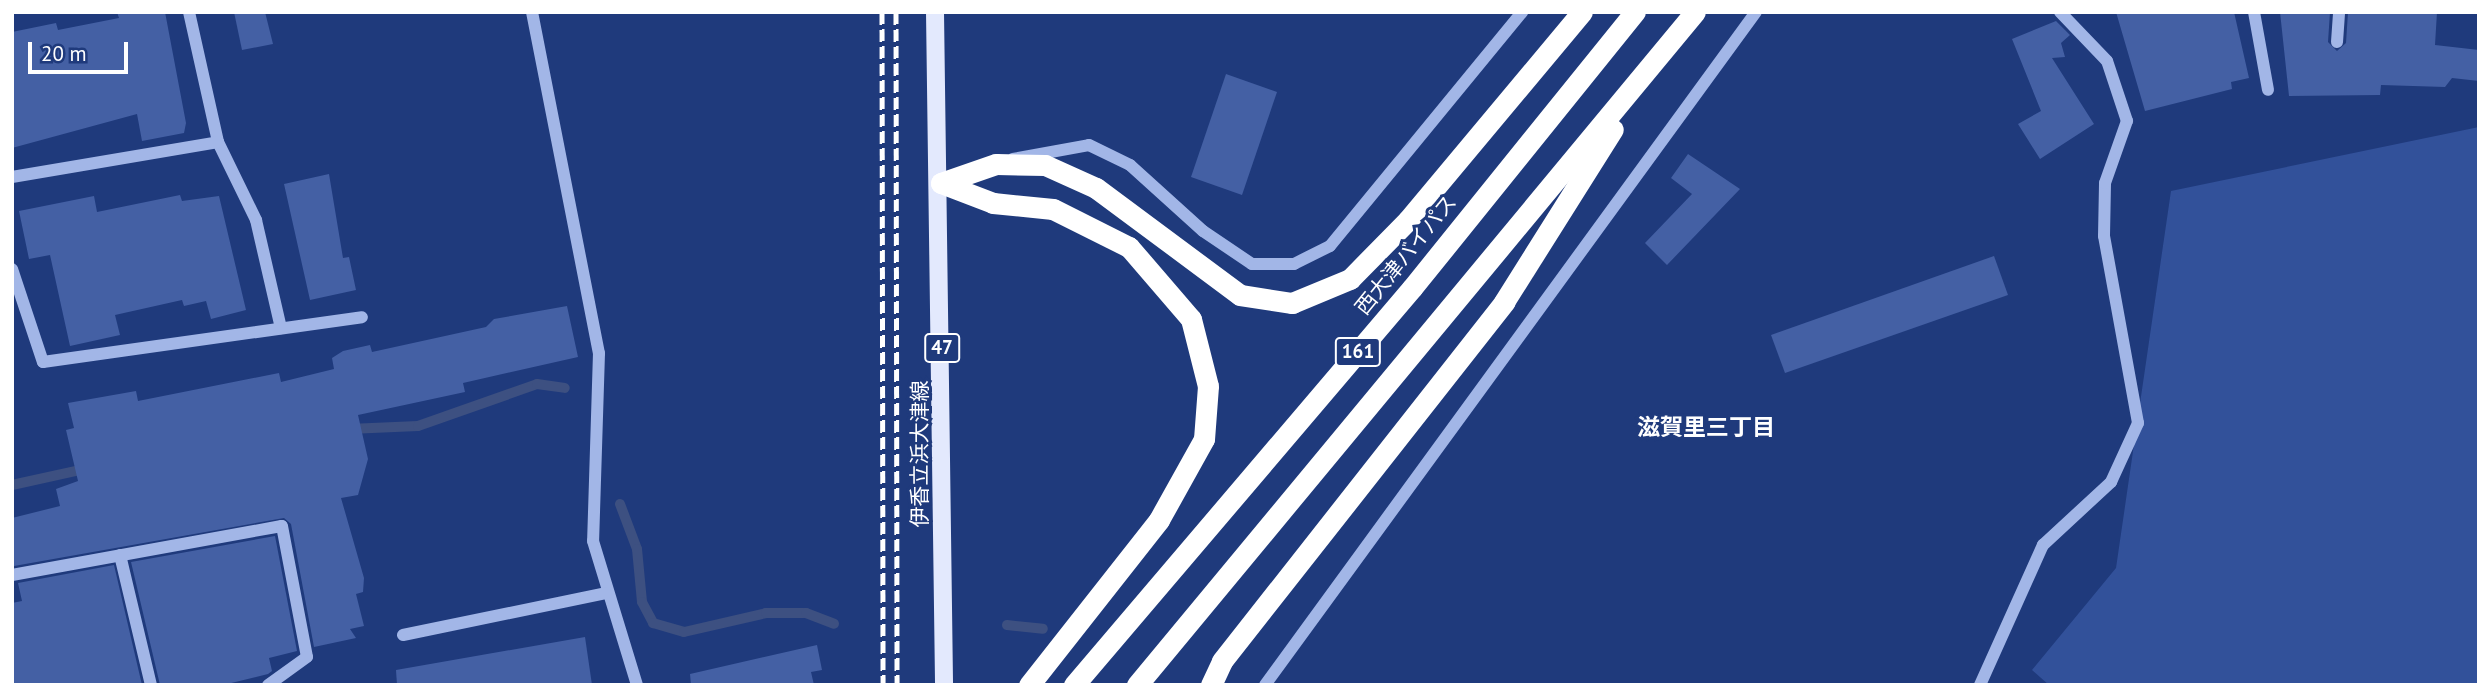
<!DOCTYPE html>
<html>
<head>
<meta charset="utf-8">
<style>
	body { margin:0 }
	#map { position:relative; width:2491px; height:697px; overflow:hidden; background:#1f3a7c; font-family:"PT Sans","Noto Sans JP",sans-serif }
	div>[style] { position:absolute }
	.green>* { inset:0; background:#32519a }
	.stream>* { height:10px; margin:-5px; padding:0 5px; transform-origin:5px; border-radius:5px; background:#3d5081 }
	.building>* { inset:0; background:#4460a4 }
	.minor>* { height:12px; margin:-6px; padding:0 6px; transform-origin:6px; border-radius:6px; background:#a2b6e7 }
	.major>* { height:18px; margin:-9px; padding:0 9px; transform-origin:9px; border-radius:9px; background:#e3e9fd }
	.highway>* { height:21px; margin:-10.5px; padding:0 10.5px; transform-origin:10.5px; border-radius:10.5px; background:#fff }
	.rail>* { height:5px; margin-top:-2.5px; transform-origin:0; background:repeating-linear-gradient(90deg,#fff 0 12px,transparent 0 17px) }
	span { translate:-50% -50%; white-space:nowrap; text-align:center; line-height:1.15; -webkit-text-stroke:6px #1f3a7c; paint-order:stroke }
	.shield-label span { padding:2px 5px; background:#1f3a7c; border:2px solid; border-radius:5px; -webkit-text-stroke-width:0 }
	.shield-label { font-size:19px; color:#fff; font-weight:700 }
	.street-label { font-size:21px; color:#fff }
	.neighbourhood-label { font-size:23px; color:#fff; font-weight:700 }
	.frame { position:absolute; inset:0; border:14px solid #fff; pointer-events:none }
	.scale { position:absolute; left:28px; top:42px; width:100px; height:32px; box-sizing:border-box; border:4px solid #fff; border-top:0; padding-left:9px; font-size:21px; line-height:24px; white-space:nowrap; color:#fff; -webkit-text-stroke:5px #1f3a7c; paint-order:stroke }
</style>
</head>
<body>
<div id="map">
	<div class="green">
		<i style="clip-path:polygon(2479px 127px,2479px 685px,2049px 685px,2032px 670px,2116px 568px,2171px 191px)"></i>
	</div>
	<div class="stream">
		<i style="left:349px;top:429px;width:69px;rotate:-2.5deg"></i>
		<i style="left:418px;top:426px;width:126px;rotate:-19.4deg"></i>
		<i style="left:537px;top:384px;width:28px;rotate:8deg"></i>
		<i style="left:12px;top:485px;width:75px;rotate:-12.4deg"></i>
		<i style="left:620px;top:504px;width:48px;rotate:69.3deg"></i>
		<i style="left:637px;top:549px;width:53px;rotate:84.6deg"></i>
		<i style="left:642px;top:602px;width:24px;rotate:62deg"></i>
		<i style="left:653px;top:623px;width:32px;rotate:16deg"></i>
		<i style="left:684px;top:632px;width:84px;rotate:-13deg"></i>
		<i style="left:766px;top:613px;width:40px"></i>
		<i style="left:806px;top:613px;width:30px;rotate:21deg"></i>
		<i style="left:1007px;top:625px;width:36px;rotate:6deg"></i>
	</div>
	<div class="building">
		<i style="clip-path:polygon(117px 12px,165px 12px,186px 123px,184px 133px,142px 141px,137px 114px,12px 148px,12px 32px,56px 23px,58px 30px,119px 18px)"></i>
		<i style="clip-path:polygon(234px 12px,265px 12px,273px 44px,242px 50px)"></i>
		<i style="clip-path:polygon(2116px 12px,2234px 12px,2249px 78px,2231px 82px,2232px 89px,2145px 111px)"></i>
		<i style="clip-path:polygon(2280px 12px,2330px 12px,2328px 42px,2337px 51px,2346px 43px,2348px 12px,2437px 12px,2435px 45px,2479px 50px,2479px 81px,2452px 78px,2445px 87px,2381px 85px,2380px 95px,2289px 96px)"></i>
		<i style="clip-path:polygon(2056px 21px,2070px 35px,2061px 43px,2065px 57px,2052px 58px,2094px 124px,2040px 159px,2018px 124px,2041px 111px,2012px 39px)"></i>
		<i style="clip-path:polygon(1226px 74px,1277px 92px,1242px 195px,1191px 177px)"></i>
		<i style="clip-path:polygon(1688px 154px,1740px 189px,1667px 265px,1645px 243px,1692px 194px,1671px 178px)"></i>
		<i style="clip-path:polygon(329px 174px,343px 258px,349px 257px,356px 290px,310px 300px,284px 184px)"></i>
		<i style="clip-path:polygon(180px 195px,182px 201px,219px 196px,246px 310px,211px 319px,206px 301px,184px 306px,182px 300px,115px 315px,120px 335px,70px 346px,50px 255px,29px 259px,19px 211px,94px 196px,97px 212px)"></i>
		<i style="clip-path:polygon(1994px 256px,2008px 295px,1785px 373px,1771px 335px)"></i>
		<i style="clip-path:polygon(567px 306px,578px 357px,463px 383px,465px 392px,358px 415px,368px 459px,358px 495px,341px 498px,364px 578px,363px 592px,356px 594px,364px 626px,350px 629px,356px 638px,314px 647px,291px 524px,284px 518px,14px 566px,12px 518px,60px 506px,56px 489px,78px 481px,66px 430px,74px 428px,68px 403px,136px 391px,138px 401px,279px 373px,281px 382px,334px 369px,332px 358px,343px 351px,370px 345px,372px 352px,486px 327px,494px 319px)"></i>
		<i style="clip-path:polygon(275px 536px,297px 651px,269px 658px,272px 671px,268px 674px,223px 685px,160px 685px,131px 562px)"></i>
		<i style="clip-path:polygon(114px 565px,142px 685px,12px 685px,12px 603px,22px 601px,18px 583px)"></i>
		<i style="clip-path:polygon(585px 637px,592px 685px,397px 685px,396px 670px)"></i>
		<i style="clip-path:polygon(817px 645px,822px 670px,811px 672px,814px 685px,691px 685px,690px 674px)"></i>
	</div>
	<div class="minor">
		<i style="left:189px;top:12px;width:133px;rotate:77.4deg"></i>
		<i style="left:218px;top:142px;width:87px;rotate:64deg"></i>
		<i style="left:256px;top:220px;width:111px;rotate:77deg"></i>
		<i style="left:532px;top:12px;width:348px;rotate:78.9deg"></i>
		<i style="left:599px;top:353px;width:188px;rotate:91.8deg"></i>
		<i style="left:593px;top:541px;width:151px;rotate:73deg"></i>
		<i style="left:2254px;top:12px;width:79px;rotate:79.8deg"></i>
		<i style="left:2337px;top:42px;width:30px;rotate:-86deg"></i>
		<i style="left:1013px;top:159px;width:77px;rotate:-10.4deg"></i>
		<i style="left:1089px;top:145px;width:46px;rotate:26deg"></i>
		<i style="left:1130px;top:165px;width:98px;rotate:42.1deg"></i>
		<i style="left:1203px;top:231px;width:59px;rotate:34deg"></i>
		<i style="left:1252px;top:264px;width:42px"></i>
		<i style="left:1294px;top:264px;width:40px;rotate:-26.6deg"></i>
		<i style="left:1330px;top:246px;width:303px;rotate:-50.6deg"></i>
		<i style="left:12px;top:177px;width:209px;rotate:-9.6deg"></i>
		<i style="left:12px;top:269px;width:98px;rotate:71.6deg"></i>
		<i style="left:43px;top:362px;width:322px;rotate:-8deg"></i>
		<i style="left:120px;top:555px;width:134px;rotate:76.6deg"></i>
		<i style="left:12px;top:575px;width:274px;rotate:-10.3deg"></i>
		<i style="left:282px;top:526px;width:133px;rotate:79.2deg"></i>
		<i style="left:307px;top:657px;width:48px;rotate:144.3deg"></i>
		<i style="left:403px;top:635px;width:207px;rotate:-11.7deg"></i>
		<i style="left:1265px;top:685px;width:833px;rotate:-53.89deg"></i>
		<i style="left:1980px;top:685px;width:154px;rotate:-65.8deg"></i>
		<i style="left:2043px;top:545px;width:93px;rotate:-42.8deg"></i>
		<i style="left:2111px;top:482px;width:65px;rotate:-65.4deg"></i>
		<i style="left:2138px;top:423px;width:190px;rotate:-100.3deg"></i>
		<i style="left:2104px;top:236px;width:53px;rotate:-88.9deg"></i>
		<i style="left:2105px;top:183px;width:66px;rotate:-70.5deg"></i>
		<i style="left:2127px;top:121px;width:63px;rotate:-108.4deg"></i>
		<i style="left:2107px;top:61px;width:68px;rotate:-133.8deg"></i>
	</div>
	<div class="major">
		<i style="left:935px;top:12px;width:673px;rotate:89.23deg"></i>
	</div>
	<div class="highway">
		<i style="left:941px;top:183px;width:58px;rotate:-19.1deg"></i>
		<i style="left:996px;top:164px;width:49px;rotate:1.2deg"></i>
		<i style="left:1045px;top:165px;width:56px;rotate:24.3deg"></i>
		<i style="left:1096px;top:188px;width:179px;rotate:36.6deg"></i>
		<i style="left:1240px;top:295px;width:53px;rotate:8.7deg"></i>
		<i style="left:1292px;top:303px;width:63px;rotate:-22.5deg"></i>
		<i style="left:1350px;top:279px;width:83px;rotate:-45.5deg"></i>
		<i style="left:1408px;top:220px;width:271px;rotate:-50.1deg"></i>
		<i style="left:941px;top:183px;width:56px;rotate:21deg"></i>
		<i style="left:993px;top:203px;width:60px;rotate:5.7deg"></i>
		<i style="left:1053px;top:209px;width:85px;rotate:26.6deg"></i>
		<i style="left:1129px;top:247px;width:95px;rotate:49.3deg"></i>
		<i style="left:1191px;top:319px;width:69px;rotate:75.8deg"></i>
		<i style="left:1208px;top:386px;width:53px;rotate:94.3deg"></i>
		<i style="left:1204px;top:439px;width:93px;rotate:119.1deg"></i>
		<i style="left:1159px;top:520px;width:210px;rotate:128.2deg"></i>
		<i style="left:1074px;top:685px;width:521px;rotate:-49.59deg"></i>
		<i style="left:1412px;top:288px;width:355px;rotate:-51.1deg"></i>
		<i style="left:1137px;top:685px;width:874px;rotate:-50.34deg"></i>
		<i style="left:1211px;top:685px;width:26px;rotate:-65deg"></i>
		<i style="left:1222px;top:661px;width:457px;rotate:-51.8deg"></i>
		<i style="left:1504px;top:302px;width:204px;rotate:-57.8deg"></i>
	</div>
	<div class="rail">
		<i style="left:882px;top:12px;width:673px;rotate:89.91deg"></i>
		<i style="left:896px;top:12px;width:673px;rotate:89.91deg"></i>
	</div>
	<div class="shield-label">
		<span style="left:942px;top:348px">47</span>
		<span style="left:1358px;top:352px">161</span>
	</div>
	<div class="street-label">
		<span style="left:1406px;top:255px;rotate:-51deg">西大津バイパス</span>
		<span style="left:920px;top:454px;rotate:-90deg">伊香立浜大津線</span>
	</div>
	<div class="neighbourhood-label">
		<span style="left:1706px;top:427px">滋賀里三丁目</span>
	</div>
	<div class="frame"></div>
	<div class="scale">20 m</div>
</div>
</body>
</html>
